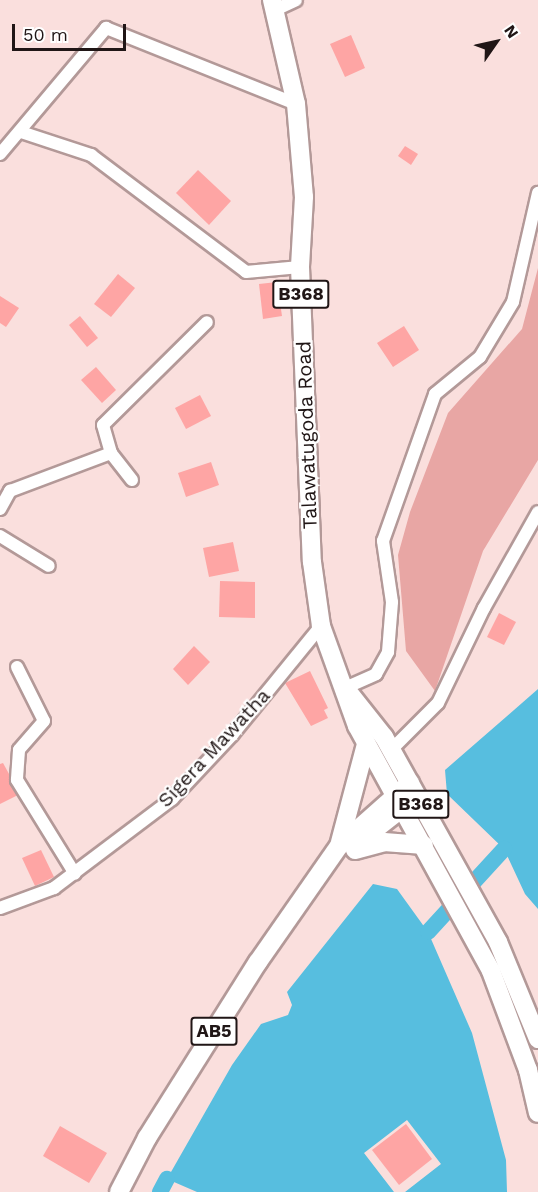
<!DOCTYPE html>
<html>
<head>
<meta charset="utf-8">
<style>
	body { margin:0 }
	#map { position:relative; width:538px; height:1192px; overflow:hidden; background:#fadfdd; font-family:"Work Sans",sans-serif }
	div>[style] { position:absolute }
	.green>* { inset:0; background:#e8a6a4 }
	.water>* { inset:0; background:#57bedf }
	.canal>* { height:16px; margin:-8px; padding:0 8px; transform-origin:8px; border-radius:8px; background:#57bedf }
	.building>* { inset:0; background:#fea5a4 }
	.roads { filter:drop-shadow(2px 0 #b39998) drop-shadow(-2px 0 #b39998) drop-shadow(0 2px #b39998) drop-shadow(0 -2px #b39998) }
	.street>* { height:12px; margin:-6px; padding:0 6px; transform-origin:6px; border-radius:6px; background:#fff }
	.primary>* { height:18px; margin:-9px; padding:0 9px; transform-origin:9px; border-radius:9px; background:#fff }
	span { translate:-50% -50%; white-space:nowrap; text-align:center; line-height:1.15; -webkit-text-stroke:4.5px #fff; paint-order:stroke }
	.shield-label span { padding:2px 4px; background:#fff; border:2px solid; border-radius:4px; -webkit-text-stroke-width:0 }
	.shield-label { font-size:18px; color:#201616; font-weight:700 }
	.street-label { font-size:20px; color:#201616 }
	.north { position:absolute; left:466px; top:12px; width:60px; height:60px; -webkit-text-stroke:4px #fff; paint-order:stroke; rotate:56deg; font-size:16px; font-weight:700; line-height:24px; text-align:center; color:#201616 }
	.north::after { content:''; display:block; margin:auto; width:21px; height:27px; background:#201616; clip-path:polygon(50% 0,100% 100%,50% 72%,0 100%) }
	.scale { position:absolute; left:12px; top:24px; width:114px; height:27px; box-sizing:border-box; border:3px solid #201616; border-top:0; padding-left:8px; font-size:18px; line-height:21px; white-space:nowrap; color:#201616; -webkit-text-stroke:4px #fff; paint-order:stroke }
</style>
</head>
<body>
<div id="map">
	<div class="green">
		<i style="clip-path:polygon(538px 268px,538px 460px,483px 551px,435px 691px,406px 651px,398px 555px,410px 512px,448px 413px,522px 329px)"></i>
	</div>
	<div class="water">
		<i style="clip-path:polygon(538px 689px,538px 909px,525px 894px,504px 849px,447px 794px,445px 770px)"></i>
		<i style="clip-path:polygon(373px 884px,397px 889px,428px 932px,472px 1033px,506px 1160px,507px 1192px,405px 1192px,441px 1164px,407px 1120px,364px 1153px,394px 1192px,197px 1192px,167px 1179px,232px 1065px,261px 1024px,288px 1015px,292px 1005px,287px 992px)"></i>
	</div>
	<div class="canal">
		<i style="left:428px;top:932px;width:113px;rotate:-47.5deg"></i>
		<i style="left:160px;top:1192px;width:15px;rotate:-62deg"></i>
	</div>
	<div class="building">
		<i style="clip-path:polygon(351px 35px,365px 68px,345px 77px,330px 44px)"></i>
		<i style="clip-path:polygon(405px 146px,418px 154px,411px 165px,398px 156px)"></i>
		<i style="clip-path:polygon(198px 170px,231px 201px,209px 225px,176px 193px)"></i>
		<i style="clip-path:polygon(118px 274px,135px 288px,111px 317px,94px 304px)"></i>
		<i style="clip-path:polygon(277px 282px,282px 316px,263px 319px,259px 284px)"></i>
		<i style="clip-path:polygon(0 296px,19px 308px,6px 327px,0 323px)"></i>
		<i style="clip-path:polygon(80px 316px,98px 338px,87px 347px,69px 325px)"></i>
		<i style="clip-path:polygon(404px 326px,419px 350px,393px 367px,377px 343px)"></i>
		<i style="clip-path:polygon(96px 367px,116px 390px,102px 403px,81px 380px)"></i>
		<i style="clip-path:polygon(200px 395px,211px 416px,186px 429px,175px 408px)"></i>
		<i style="clip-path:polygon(211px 462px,219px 485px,186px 497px,178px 473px)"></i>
		<i style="clip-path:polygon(233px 542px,239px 571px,209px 577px,203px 548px)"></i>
		<i style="clip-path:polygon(220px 581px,255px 582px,255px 618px,219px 617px)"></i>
		<i style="clip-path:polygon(499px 613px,516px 622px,504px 645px,487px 637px)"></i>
		<i style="clip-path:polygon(194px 646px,210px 662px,188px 685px,173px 669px)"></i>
		<i style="clip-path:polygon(310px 671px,328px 708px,324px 710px,328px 718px,311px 726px,285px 683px)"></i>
		<i style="clip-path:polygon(3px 763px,20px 794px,0 804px,0 764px)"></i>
		<i style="clip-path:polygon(41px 850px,54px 877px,35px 886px,22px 858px)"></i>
		<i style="clip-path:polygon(406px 1124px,432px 1159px,399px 1185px,372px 1150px)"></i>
		<i style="clip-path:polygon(60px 1126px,107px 1153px,89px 1183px,43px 1156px)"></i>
	</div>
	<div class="roads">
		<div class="street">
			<i style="left:275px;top:10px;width:23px;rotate:-25deg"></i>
			<i style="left:21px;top:132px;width:74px;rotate:18.2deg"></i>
			<i style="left:91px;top:155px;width:194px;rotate:37deg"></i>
			<i style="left:246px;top:272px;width:54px;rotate:-5.3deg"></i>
			<i style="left:0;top:154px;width:165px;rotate:-49.9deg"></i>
			<i style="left:106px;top:28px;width:205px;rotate:21.8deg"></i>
			<i style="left:132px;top:480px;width:34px;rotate:-128deg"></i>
			<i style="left:111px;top:453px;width:29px;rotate:-106deg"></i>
			<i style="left:103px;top:425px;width:146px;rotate:-44.7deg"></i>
			<i style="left:0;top:509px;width:21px;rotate:-61deg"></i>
			<i style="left:10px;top:491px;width:108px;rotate:-20.6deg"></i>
			<i style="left:0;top:536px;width:57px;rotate:31.5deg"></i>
			<i style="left:17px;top:667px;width:60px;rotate:63.4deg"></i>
			<i style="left:44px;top:721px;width:38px;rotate:131deg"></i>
			<i style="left:19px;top:750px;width:30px;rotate:94deg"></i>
			<i style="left:17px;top:780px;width:110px;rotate:58.3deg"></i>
			<i style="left:345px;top:688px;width:34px;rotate:-24deg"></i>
			<i style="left:376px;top:674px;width:25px;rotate:-61deg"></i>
			<i style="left:388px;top:652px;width:50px;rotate:-85.4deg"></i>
			<i style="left:392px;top:602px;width:62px;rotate:-98.4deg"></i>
			<i style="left:383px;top:541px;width:156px;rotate:-70.5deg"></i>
			<i style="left:435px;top:394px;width:58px;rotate:-39.4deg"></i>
			<i style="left:480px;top:357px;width:64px;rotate:-59deg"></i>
			<i style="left:513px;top:302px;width:112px;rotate:-77.1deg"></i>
			<i style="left:391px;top:750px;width:66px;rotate:-45deg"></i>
			<i style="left:438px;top:703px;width:106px;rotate:-64.2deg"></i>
			<i style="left:484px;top:608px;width:110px;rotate:-60.6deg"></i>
			<i style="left:0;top:908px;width:58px;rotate:-20.3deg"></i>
			<i style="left:54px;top:888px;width:148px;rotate:-37deg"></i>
			<i style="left:172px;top:799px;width:88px;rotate:-46.8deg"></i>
			<i style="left:232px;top:735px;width:141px;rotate:-50.8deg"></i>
		</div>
		<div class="primary">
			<i style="left:272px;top:0;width:107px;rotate:77deg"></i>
			<i style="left:296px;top:104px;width:93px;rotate:85.1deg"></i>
			<i style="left:304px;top:197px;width:70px;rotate:93.3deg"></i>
			<i style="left:300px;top:267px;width:295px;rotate:87.7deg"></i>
			<i style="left:312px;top:562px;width:65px;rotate:82deg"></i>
			<i style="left:321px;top:626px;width:106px;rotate:70.2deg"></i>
			<i style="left:357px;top:726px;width:279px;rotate:61.3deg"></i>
			<i style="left:491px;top:971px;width:106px;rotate:69.5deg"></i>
			<i style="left:528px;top:1070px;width:44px;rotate:76.9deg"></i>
			<i style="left:350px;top:694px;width:55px;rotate:51.7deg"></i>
			<i style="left:384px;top:737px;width:235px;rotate:60.9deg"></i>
			<i style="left:498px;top:942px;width:105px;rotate:67.6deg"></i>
			<i style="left:340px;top:842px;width:101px;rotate:-75.1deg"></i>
			<i style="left:354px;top:846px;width:71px;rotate:-38.2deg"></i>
			<i style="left:355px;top:850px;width:30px;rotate:-15deg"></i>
			<i style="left:384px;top:842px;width:40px;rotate:4.3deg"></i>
			<i style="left:119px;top:1192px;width:61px;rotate:-62.6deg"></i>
			<i style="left:147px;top:1138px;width:208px;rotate:-57.8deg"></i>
			<i style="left:258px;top:962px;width:141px;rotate:-55.1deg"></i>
			<i style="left:339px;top:846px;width:95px;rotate:-41.6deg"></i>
		</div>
	</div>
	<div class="shield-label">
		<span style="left:301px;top:294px">B368</span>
		<span style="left:421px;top:804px">B368</span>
		<span style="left:214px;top:1031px">AB5</span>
	</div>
	<div class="street-label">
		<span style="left:307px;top:435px;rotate:-92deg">Talawatugoda Road</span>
		<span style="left:214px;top:748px;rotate:-47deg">Sigera Mawatha</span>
	</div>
	<div class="north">N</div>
	<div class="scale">50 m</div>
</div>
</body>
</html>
